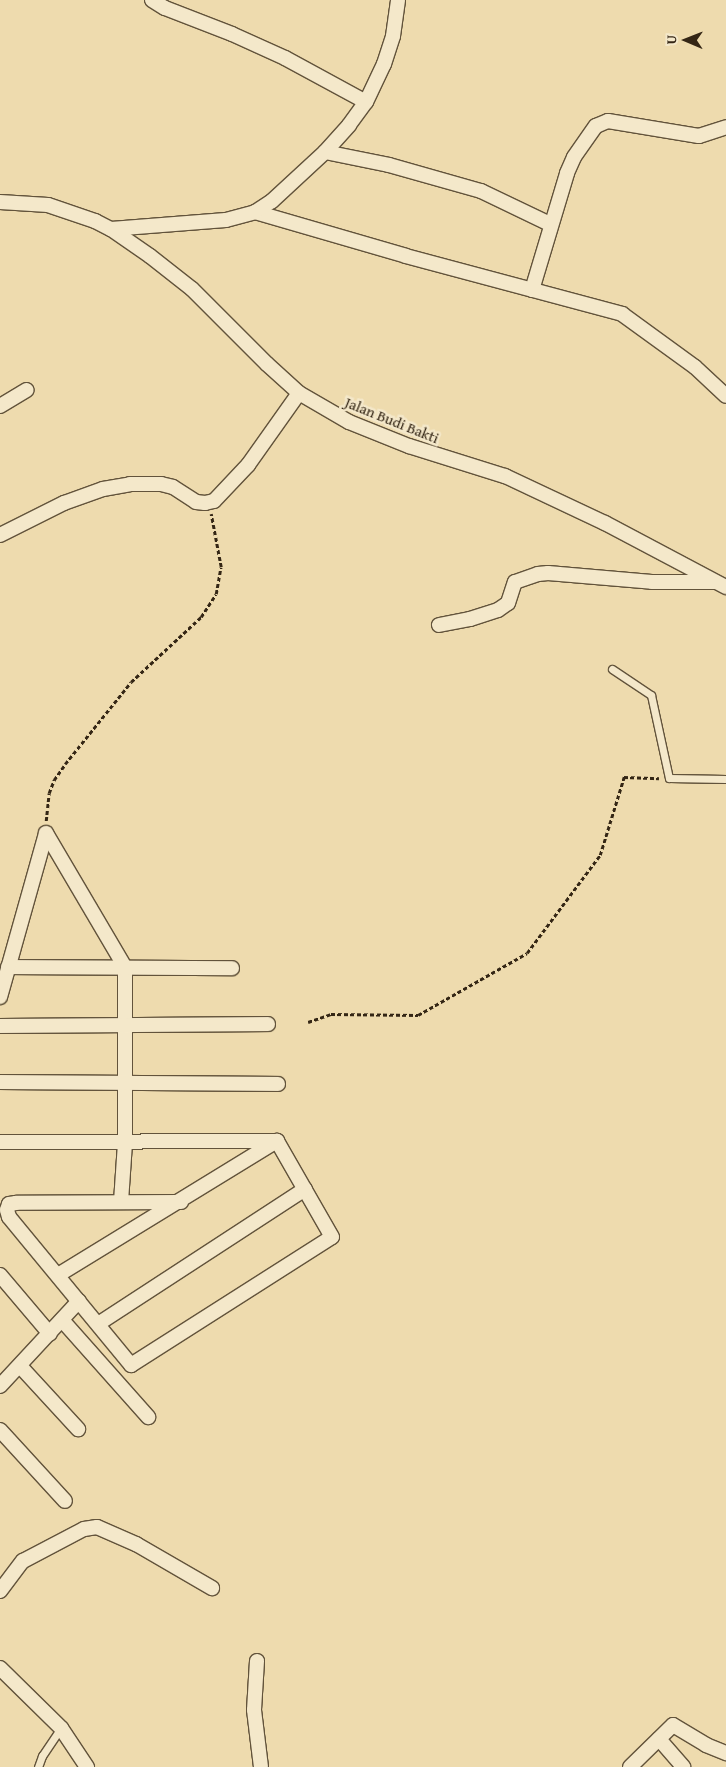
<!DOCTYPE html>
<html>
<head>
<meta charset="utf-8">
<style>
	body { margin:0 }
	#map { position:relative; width:726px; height:1767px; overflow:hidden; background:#eedbae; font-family:"Gentium Book Plus",serif }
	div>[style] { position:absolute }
	.path>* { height:2.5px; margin-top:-1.25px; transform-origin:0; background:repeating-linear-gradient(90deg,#342615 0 4px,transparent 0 6.5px) }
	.roads { filter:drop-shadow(1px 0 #62533b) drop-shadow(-1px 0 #62533b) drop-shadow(0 1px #62533b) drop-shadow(0 -1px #62533b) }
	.service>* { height:7px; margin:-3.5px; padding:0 3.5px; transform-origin:3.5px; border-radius:3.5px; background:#f4e8ca }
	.minor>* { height:14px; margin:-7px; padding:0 7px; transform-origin:7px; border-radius:7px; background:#f4e8ca }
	span { translate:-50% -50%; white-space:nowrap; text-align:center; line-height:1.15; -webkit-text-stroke:5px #f4e8ca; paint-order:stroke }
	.street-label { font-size:15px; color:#342615 }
	.north { position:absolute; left:661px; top:15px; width:50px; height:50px; -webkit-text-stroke:4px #f4e8ca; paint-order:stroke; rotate:271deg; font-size:14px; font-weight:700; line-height:20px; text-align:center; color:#342615 }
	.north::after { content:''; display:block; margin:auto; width:18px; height:22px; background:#342615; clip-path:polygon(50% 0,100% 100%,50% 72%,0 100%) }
</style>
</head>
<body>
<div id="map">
	<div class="path">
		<i style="left:46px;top:821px;width:28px;rotate:-84deg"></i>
		<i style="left:49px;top:793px;width:14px;rotate:-69deg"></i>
		<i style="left:54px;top:780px;width:19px;rotate:-55deg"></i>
		<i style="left:65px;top:764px;width:105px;rotate:-51.2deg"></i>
		<i style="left:131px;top:682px;width:96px;rotate:-42.9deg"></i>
		<i style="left:201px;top:617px;width:27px;rotate:-57deg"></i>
		<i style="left:216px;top:594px;width:27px;rotate:-80deg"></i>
		<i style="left:221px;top:567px;width:54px;rotate:-100.7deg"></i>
		<i style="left:308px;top:1022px;width:24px;rotate:-19deg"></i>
		<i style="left:331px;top:1014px;width:87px;rotate:0.7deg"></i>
		<i style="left:418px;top:1015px;width:125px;rotate:-29.6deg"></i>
		<i style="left:527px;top:953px;width:122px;rotate:-53.3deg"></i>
		<i style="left:600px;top:855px;width:82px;rotate:-72.9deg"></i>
		<i style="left:624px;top:777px;width:35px;rotate:2deg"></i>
	</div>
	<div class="roads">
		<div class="service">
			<i style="left:612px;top:669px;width:47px;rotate:33.7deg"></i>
			<i style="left:651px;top:695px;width:85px;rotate:77.8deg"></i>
			<i style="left:669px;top:778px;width:57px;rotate:1deg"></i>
			<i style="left:38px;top:1767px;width:12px;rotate:-70deg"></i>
			<i style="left:42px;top:1756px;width:34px;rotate:-56deg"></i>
		</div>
		<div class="minor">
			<i style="left:152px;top:0;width:15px;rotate:32deg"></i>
			<i style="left:165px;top:8px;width:72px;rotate:21.2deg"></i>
			<i style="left:232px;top:34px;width:58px;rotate:24.4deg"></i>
			<i style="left:285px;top:58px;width:92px;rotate:28.5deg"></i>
			<i style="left:325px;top:152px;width:65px;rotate:11.5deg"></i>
			<i style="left:389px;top:165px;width:96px;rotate:15.8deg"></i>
			<i style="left:481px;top:191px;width:76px;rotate:25.6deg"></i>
			<i style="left:0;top:202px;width:48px;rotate:3.6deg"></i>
			<i style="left:48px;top:205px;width:50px;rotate:18.8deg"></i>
			<i style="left:95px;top:221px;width:18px;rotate:27deg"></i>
			<i style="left:111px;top:229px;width:47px;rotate:34.7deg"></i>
			<i style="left:150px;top:256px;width:53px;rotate:38.2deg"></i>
			<i style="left:192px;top:289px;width:106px;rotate:45deg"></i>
			<i style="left:267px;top:364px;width:43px;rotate:42.2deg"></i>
			<i style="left:299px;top:393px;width:58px;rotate:30.1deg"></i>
			<i style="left:349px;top:422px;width:65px;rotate:21.8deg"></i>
			<i style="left:409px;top:446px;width:101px;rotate:17.4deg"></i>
			<i style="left:505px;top:476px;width:110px;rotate:25.2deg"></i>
			<i style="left:605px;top:523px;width:137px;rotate:27.9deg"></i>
			<i style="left:255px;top:212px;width:157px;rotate:16.2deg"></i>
			<i style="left:406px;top:256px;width:224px;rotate:15deg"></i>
			<i style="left:622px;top:314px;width:90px;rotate:36deg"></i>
			<i style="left:695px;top:367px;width:42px;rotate:43.1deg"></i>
			<i style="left:111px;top:229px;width:115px;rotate:-4.5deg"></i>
			<i style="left:226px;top:220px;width:30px;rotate:-15deg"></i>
			<i style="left:255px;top:212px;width:20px;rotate:-33deg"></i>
			<i style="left:272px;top:201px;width:72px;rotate:-42.8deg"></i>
			<i style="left:325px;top:152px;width:36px;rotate:-48deg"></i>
			<i style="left:349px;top:125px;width:29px;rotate:-54deg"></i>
			<i style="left:366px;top:102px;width:42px;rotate:-64.7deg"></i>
			<i style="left:384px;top:64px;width:29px;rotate:-72deg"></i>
			<i style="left:393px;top:36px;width:36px;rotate:-82deg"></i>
			<i style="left:532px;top:290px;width:122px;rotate:-73.3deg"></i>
			<i style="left:567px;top:173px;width:17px;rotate:-66deg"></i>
			<i style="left:574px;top:157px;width:38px;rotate:-55deg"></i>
			<i style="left:596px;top:126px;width:13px;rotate:-23deg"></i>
			<i style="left:608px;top:121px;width:92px;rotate:9.4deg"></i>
			<i style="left:699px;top:136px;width:28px;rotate:-18deg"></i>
			<i style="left:0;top:406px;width:31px;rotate:-31deg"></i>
			<i style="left:0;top:535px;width:72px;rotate:-26.6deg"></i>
			<i style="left:64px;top:503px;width:41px;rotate:-19.7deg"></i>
			<i style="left:103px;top:489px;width:27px;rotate:-10deg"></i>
			<i style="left:130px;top:484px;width:31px"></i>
			<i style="left:161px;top:484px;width:12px;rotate:14deg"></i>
			<i style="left:173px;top:487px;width:27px;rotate:33deg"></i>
			<i style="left:196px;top:502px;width:9px;rotate:6deg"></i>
			<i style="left:205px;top:503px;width:9px;rotate:-13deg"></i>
			<i style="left:214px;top:501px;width:50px;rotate:-46.6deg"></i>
			<i style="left:248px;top:465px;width:88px;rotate:-54.7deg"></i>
			<i style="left:439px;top:625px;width:32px;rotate:-11deg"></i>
			<i style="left:470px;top:619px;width:29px;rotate:-18deg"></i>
			<i style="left:498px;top:610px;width:12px;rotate:-35deg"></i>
			<i style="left:508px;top:603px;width:22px;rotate:-72deg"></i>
			<i style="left:515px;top:582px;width:24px;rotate:-19deg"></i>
			<i style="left:538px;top:574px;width:10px;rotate:-6deg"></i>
			<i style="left:548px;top:573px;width:104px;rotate:4.9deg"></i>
			<i style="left:652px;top:582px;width:63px"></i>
			<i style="left:46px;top:833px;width:156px;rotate:59.5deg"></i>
			<i style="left:125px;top:967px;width:176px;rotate:90deg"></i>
			<i style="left:125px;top:1143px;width:59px;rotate:93.9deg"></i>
			<i style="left:8px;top:967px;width:224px;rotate:0.3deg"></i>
			<i style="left:0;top:997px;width:170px;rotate:-74.3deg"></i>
			<i style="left:0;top:1026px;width:268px;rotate:-0.4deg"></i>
			<i style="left:0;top:1082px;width:278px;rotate:0.4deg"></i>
			<i style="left:0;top:1142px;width:277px;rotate:-0.2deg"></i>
			<i style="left:181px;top:1202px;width:165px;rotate:179.7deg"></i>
			<i style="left:16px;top:1203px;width:7px;rotate:172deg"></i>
			<i style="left:9px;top:1204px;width:6px;rotate:108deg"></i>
			<i style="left:7px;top:1210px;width:7px;rotate:74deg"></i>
			<i style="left:9px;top:1217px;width:192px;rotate:50.5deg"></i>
			<i style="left:131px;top:1365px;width:238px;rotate:-32.5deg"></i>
			<i style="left:332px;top:1237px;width:111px;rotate:-119.8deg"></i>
			<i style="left:0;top:1275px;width:77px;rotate:49.7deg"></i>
			<i style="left:58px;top:1275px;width:257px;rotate:-31.5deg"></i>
			<i style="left:62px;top:1320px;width:130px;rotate:48.4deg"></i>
			<i style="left:98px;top:1324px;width:247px;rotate:-33.1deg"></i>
			<i style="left:20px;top:1366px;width:86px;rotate:47.4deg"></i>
			<i style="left:0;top:1386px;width:116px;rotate:-47.1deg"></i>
			<i style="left:0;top:1430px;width:96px;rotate:47.5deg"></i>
			<i style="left:0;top:1591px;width:38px;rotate:-53deg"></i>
			<i style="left:23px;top:1561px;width:69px;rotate:-27.7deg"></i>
			<i style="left:84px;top:1529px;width:13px;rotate:-9deg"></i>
			<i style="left:97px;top:1527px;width:43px;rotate:23.6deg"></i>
			<i style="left:136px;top:1544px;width:88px;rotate:30.1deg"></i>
			<i style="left:257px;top:1661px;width:49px;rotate:93.5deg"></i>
			<i style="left:254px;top:1710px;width:57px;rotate:83deg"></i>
			<i style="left:0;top:1668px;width:86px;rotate:44.5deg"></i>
			<i style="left:61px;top:1728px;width:47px;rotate:56.3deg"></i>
			<i style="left:659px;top:1739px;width:37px;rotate:49deg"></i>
			<i style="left:630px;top:1767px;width:60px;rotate:-44.3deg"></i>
			<i style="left:673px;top:1725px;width:39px;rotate:31deg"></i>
			<i style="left:706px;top:1745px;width:22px;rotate:22deg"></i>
		</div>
	</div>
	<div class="street-label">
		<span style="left:392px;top:420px;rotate:22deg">Jalan Budi Bakti</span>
	</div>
	<div class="north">U</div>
</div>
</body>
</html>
